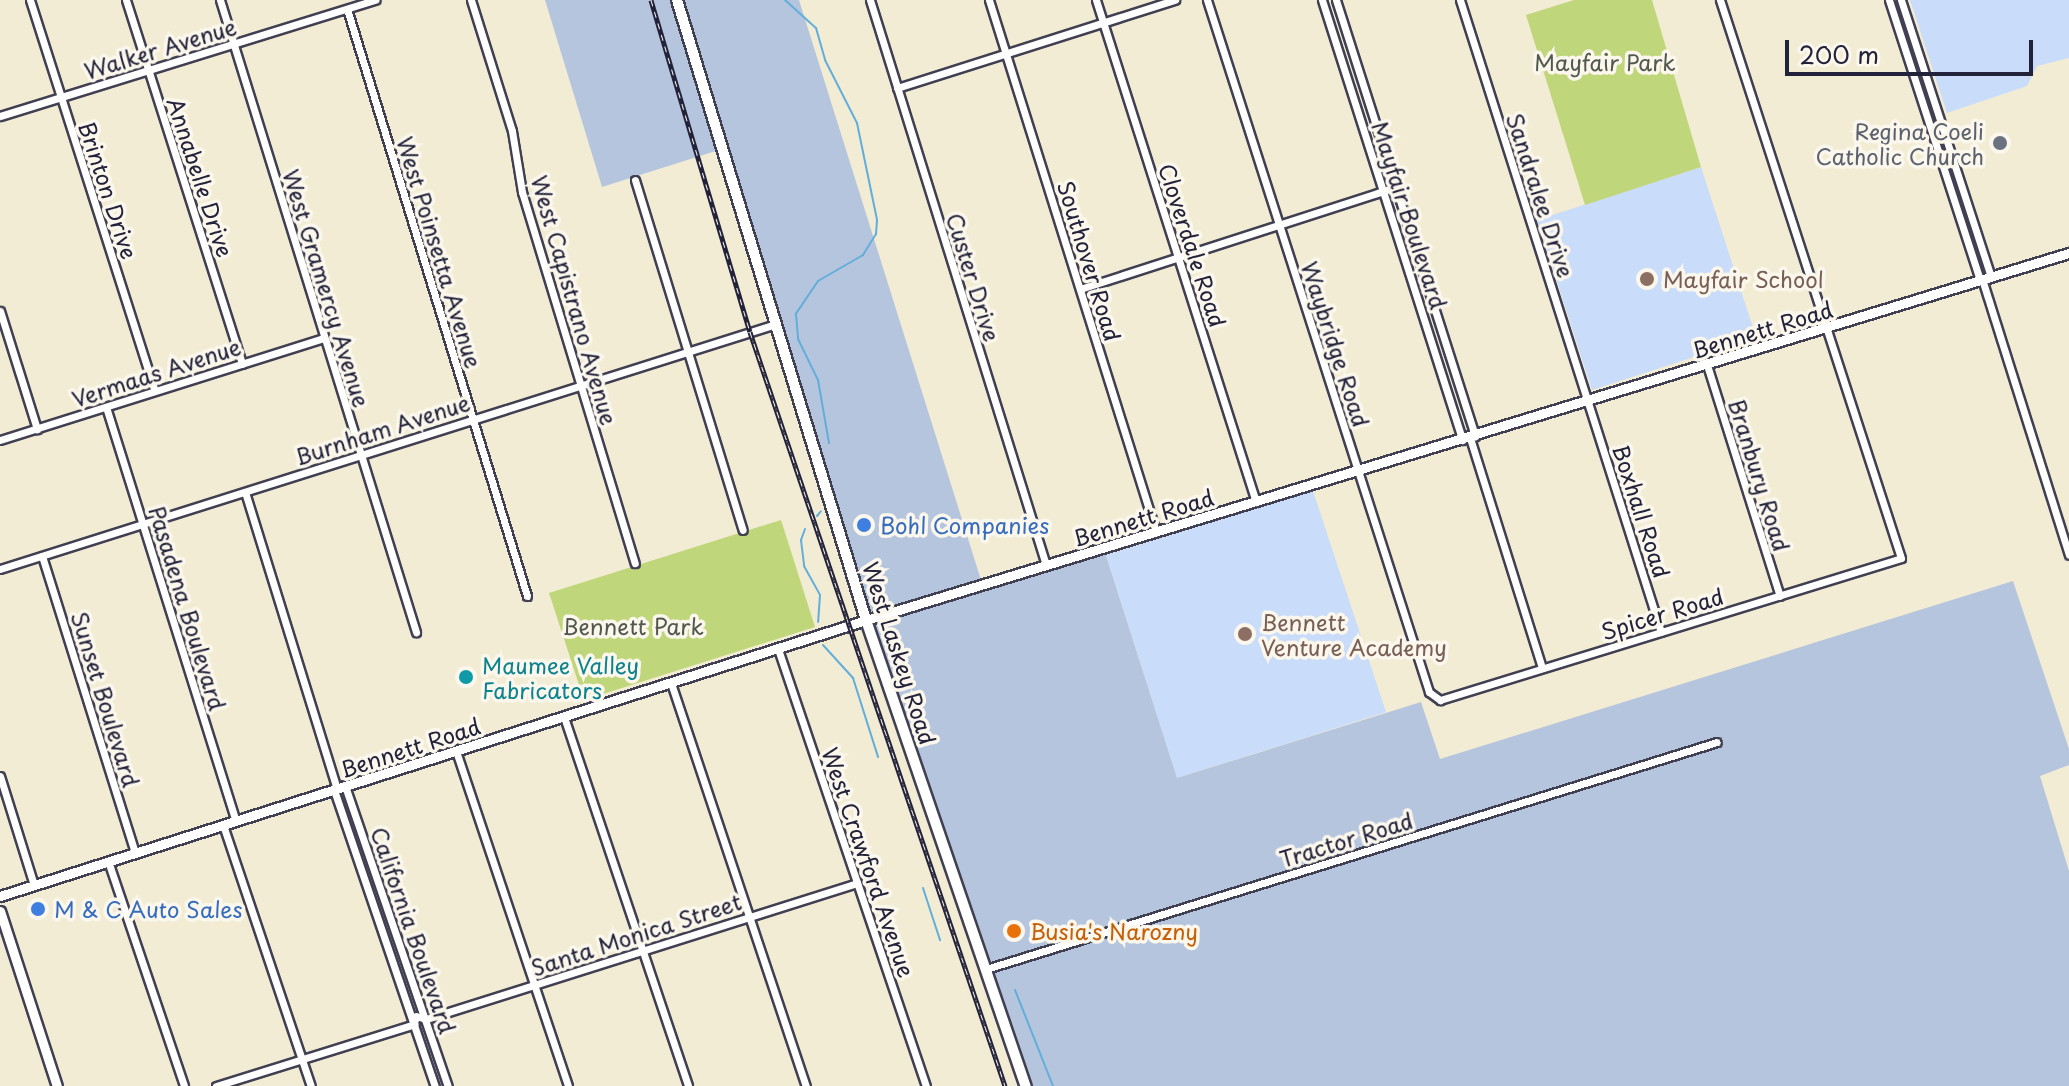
<!DOCTYPE html>
<html>
<head>
<meta charset="utf-8">
<style>
	body { margin:0 }
	#map { position:relative; width:2069px; height:1086px; overflow:hidden; background:#f2ecd4; font-family:"Playpen Sans",sans-serif }
	div>[style] { position:absolute }
	.built>* { inset:0; background:#c9dcf9 }
	.industrial>* { inset:0; background:#b6c5de }
	.green>* { inset:0; background:#bfd67a }
	.stream>* { height:2px; margin:-1px; padding:0 1px; transform-origin:1px; border-radius:1px; background:#62aedb }
	.roads { filter:drop-shadow(2px 0 #414052) drop-shadow(-2px 0 #414052) drop-shadow(0 2px #414052) drop-shadow(0 -2px #414052) }
	.minor>* { height:7px; margin:-3.5px; padding:0 3.5px; transform-origin:3.5px; border-radius:3.5px; background:#fff }
	.tertiary>* { height:9px; margin:-4.5px; padding:0 4.5px; transform-origin:4.5px; border-radius:4.5px; background:#fff }
	.secondary>* { height:10px; margin:-5px; padding:0 5px; transform-origin:5px; border-radius:5px; background:#fff }
	.rail>* { height:5px; margin-top:-2.5px; transform-origin:0; background:repeating-linear-gradient(90deg,#fbf7ec 0 6px,#22223b 0 12px); box-sizing:border-box; border-block:2px solid #22223b }
	.dots>* { width:22px; height:22px; translate:-50% -50%; box-sizing:border-box; border:4px solid #fbf7ec; border-radius:50% }
	span { translate:-50% -50%; white-space:nowrap; text-align:center; line-height:1.15; -webkit-text-stroke:7px #fbf7ec; paint-order:stroke }
	.street-label { font-size:22px; color:#22223b }
	.park-label { font-size:22px; color:#51584e }
	.worship-label { font-size:22px; color:#5b616d }
	.right { translate:-100% -50%; text-align:right }
	.education-label { font-size:22px; color:#785e54 }
	.left { translate:0 -50%; text-align:left }
	.shop-label { font-size:22px; color:#366cbe }
	.culture-label { font-size:22px; color:#0d838f }
	.food-label { font-size:22px; color:#c56008 }
	.scale { position:absolute; left:1785px; top:40px; width:248px; height:36px; box-sizing:border-box; border:4px solid #22223b; border-top:0; padding-left:10px; font-size:24px; line-height:28px; white-space:nowrap; color:#22223b; -webkit-text-stroke:6px #fbf7ec; paint-order:stroke }
</style>
</head>
<body>
<div id="map">
	<div class="built">
		<i style="clip-path:polygon(1910px 0,2069px 0,2069px 58px,2037px 66px,2027px 86px,1947px 113px)"></i>
		<i style="clip-path:polygon(1701px 167px,1756px 337px,1592px 390px,1537px 220px)"></i>
		<i style="clip-path:polygon(1313px 491px,1386px 712px,1177px 778px,1106px 555px)"></i>
	</div>
	<div class="industrial">
		<i style="clip-path:polygon(545px 0,799px 0,981px 580px,1102px 543px,1177px 778px,1421px 702px,1440px 759px,2013px 581px,2069px 749px,2069px 765px,2040px 776px,2069px 871px,2069px 1086px,1026px 1086px,866px 620px,722px 149px,602px 187px)"></i>
	</div>
	<div class="green">
		<i style="clip-path:polygon(1574px 0,1652px 0,1701px 167px,1585px 205px,1526px 15px)"></i>
		<i style="clip-path:polygon(781px 520px,815px 627px,584px 700px,549px 593px)"></i>
	</div>
	<div class="stream">
		<i style="left:785px;top:0;width:42px;rotate:42.1deg"></i>
		<i style="left:816px;top:28px;width:33px;rotate:74deg"></i>
		<i style="left:825px;top:60px;width:71px;rotate:63.1deg"></i>
		<i style="left:857px;top:123px;width:99px;rotate:78.3deg"></i>
		<i style="left:877px;top:220px;width:14px;rotate:94deg"></i>
		<i style="left:876px;top:234px;width:25px;rotate:122deg"></i>
		<i style="left:863px;top:255px;width:52px;rotate:150deg"></i>
		<i style="left:818px;top:281px;width:40px;rotate:124deg"></i>
		<i style="left:796px;top:314px;width:25px;rotate:85deg"></i>
		<i style="left:798px;top:339px;width:46px;rotate:64deg"></i>
		<i style="left:818px;top:380px;width:64px;rotate:80.1deg"></i>
		<i style="left:817px;top:516px;width:6px;rotate:-51deg"></i>
		<i style="left:805px;top:529px;width:12px;rotate:110deg"></i>
		<i style="left:801px;top:540px;width:26px;rotate:83deg"></i>
		<i style="left:804px;top:566px;width:33px;rotate:61deg"></i>
		<i style="left:820px;top:595px;width:27px;rotate:94deg"></i>
		<i style="left:823px;top:645px;width:45px;rotate:47.7deg"></i>
		<i style="left:853px;top:678px;width:83px;rotate:72.4deg"></i>
		<i style="left:923px;top:888px;width:55px;rotate:71.9deg"></i>
		<i style="left:1015px;top:990px;width:103px;rotate:68.4deg"></i>
	</div>
	<div class="roads">
		<div class="minor">
			<i style="left:30px;top:0;width:410px;rotate:72.3deg"></i>
			<i style="left:126px;top:0;width:382px;rotate:72.3deg"></i>
			<i style="left:220px;top:0;width:662px;rotate:72.77deg"></i>
			<i style="left:471px;top:0;width:137px;rotate:72.6deg"></i>
			<i style="left:512px;top:131px;width:62px;rotate:80.7deg"></i>
			<i style="left:522px;top:192px;width:388px;rotate:73.1deg"></i>
			<i style="left:870px;top:0;width:592px;rotate:72.7deg"></i>
			<i style="left:989px;top:0;width:558px;rotate:72.57deg"></i>
			<i style="left:1096px;top:0;width:527px;rotate:72.32deg"></i>
			<i style="left:1207px;top:0;width:727px;rotate:72.21deg"></i>
			<i style="left:1429px;top:692px;width:14px;rotate:36deg"></i>
			<i style="left:1440px;top:700px;width:482px;rotate:-17.1deg"></i>
			<i style="left:1901px;top:558px;width:587px;rotate:-107.97deg"></i>
			<i style="left:1322px;top:0;width:462px;rotate:72.3deg"></i>
			<i style="left:1336px;top:0;width:458px;rotate:72.3deg"></i>
			<i style="left:1460px;top:0;width:663px;rotate:72.36deg"></i>
			<i style="left:1889px;top:0;width:294px;rotate:72deg"></i>
			<i style="left:1901px;top:0;width:291px;rotate:72deg"></i>
			<i style="left:347px;top:9px;width:614px;rotate:72.95deg"></i>
			<i style="left:897px;top:88px;width:292px;rotate:-17.6deg"></i>
			<i style="left:0;top:116px;width:393px;rotate:-17.2deg"></i>
			<i style="left:635px;top:180px;width:366px;rotate:72.9deg"></i>
			<i style="left:1982px;top:279px;width:289px;rotate:72.5deg"></i>
			<i style="left:1080px;top:289px;width:332px;rotate:-17.9deg"></i>
			<i style="left:0;top:311px;width:124px;rotate:72.6deg"></i>
			<i style="left:1707px;top:365px;width:242px;rotate:72.5deg"></i>
			<i style="left:106px;top:407px;width:434px;rotate:72.6deg"></i>
			<i style="left:1470px;top:438px;width:241px;rotate:72.6deg"></i>
			<i style="left:0;top:440px;width:339px;rotate:-17.5deg"></i>
			<i style="left:245px;top:492px;width:311px;rotate:72.8deg"></i>
			<i style="left:42px;top:556px;width:310px;rotate:72.6deg"></i>
			<i style="left:0;top:569px;width:814px;rotate:-17.52deg"></i>
			<i style="left:778px;top:649px;width:461px;rotate:71.3deg"></i>
			<i style="left:671px;top:683px;width:425px;rotate:71.5deg"></i>
			<i style="left:564px;top:717px;width:389px;rotate:71.4deg"></i>
			<i style="left:456px;top:751px;width:353px;rotate:71.5deg"></i>
			<i style="left:0;top:776px;width:114px;rotate:72.7deg"></i>
			<i style="left:345px;top:786px;width:317px;rotate:71.1deg"></i>
			<i style="left:334px;top:790px;width:313px;rotate:71.2deg"></i>
			<i style="left:223px;top:825px;width:275px;rotate:71.4deg"></i>
			<i style="left:108px;top:861px;width:237px;rotate:71.3deg"></i>
			<i style="left:986px;top:969px;width:765px;rotate:-17.25deg"></i>
			<i style="left:414px;top:1023px;width:7px;rotate:-74deg"></i>
			<i style="left:416px;top:1016px;width:10px;rotate:17deg"></i>
			<i style="left:426px;top:1019px;width:452px;rotate:-17.5deg"></i>
			<i style="left:216px;top:1086px;width:208px;rotate:-17.3deg"></i>
		</div>
		<div class="tertiary">
			<i style="left:0;top:896px;width:909px;rotate:-17.68deg"></i>
			<i style="left:866px;top:620px;width:1258px;rotate:-16.97deg"></i>
			<i style="left:0;top:911px;width:184px;rotate:72deg"></i>
		</div>
		<div class="secondary">
			<i style="left:677px;top:0;width:648px;rotate:73.05deg"></i>
			<i style="left:866px;top:620px;width:493px;rotate:71.1deg"></i>
		</div>
	</div>
	<div class="rail">
		<i style="left:651px;top:0;width:346px;rotate:73.4deg"></i>
		<i style="left:750px;top:332px;width:796px;rotate:71.31deg"></i>
	</div>
	<div class="dots">
		<i style="left:2000px;top:143px;background:#6b7280"></i>
		<i style="left:1647px;top:279px;background:#8d6e63"></i>
		<i style="left:864px;top:525px;background:#3f7fe0"></i>
		<i style="left:1245px;top:634px;background:#8d6e63"></i>
		<i style="left:466px;top:677px;background:#0f9aa8"></i>
		<i style="left:38px;top:909px;background:#3f7fe0"></i>
		<i style="left:1014px;top:931px;background:#e8710a"></i>
	</div>
	<div class="street-label">
		<span style="left:160px;top:48px;rotate:-17deg">Walker Avenue</span>
		<span style="left:201px;top:177px;rotate:72deg">Annabelle Drive</span>
		<span style="left:109px;top:190px;rotate:72deg">Brinton Drive</span>
		<span style="left:1541px;top:195px;rotate:72deg">Sandralee Drive</span>
		<span style="left:1410px;top:215px;rotate:72deg">Mayfair Boulevard</span>
		<span style="left:1193px;top:245px;rotate:72deg">Cloverdale Road</span>
		<span style="left:440px;top:252px;rotate:73deg">West Poinsetta Avenue</span>
		<span style="left:1090px;top:261px;rotate:73deg">Southover Road</span>
		<span style="left:974px;top:277px;rotate:73deg">Custer Drive</span>
		<span style="left:327px;top:288px;rotate:73deg">West Gramercy Avenue</span>
		<span style="left:575px;top:300px;rotate:74deg">West Capistrano Avenue</span>
		<span style="left:1762px;top:329px;rotate:-17deg">Bennett Road</span>
		<span style="left:1336px;top:344px;rotate:72deg">Waybridge Road</span>
		<span style="left:156px;top:372px;rotate:-18deg">Vermaas Avenue</span>
		<span style="left:382px;top:429px;rotate:-18deg">Burnham Avenue</span>
		<span style="left:1760px;top:475px;rotate:73deg">Branbury Road</span>
		<span style="left:1642px;top:511px;rotate:72deg">Boxhall Road</span>
		<span style="left:1143px;top:517px;rotate:-17deg">Bennett Road</span>
		<span style="left:188px;top:608px;rotate:73deg">Pasadena Boulevard</span>
		<span style="left:1662px;top:613px;rotate:-17deg">Spicer Road</span>
		<span style="left:900px;top:653px;rotate:72deg">West Laskey Road</span>
		<span style="left:106px;top:699px;rotate:73deg">Sunset Boulevard</span>
		<span style="left:410px;top:747px;rotate:-18deg">Bennett Road</span>
		<span style="left:1346px;top:839px;rotate:-17deg">Tractor Road</span>
		<span style="left:869px;top:862px;rotate:71deg">West Crawford Avenue</span>
		<span style="left:414px;top:930px;rotate:71deg">California Boulevard</span>
		<span style="left:636px;top:934px;rotate:-18deg">Santa Monica Street</span>
	</div>
	<div class="park-label">
		<span style="left:1605px;top:62px">Mayfair Park</span>
		<span style="left:633px;top:626px">Bennett Park</span>
	</div>
	<div class="worship-label">
		<span class="right" style="left:1984px;top:143px">Regina Coeli<br>Catholic Church</span>
	</div>
	<div class="education-label">
		<span class="left" style="left:1663px;top:279px">Mayfair School</span>
		<span class="left" style="left:1261px;top:634px">Bennett<br>Venture Academy</span>
	</div>
	<div class="shop-label">
		<span class="left" style="left:880px;top:525px">Bohl Companies</span>
		<span class="left" style="left:54px;top:909px">M &amp; C Auto Sales</span>
	</div>
	<div class="culture-label">
		<span class="left" style="left:482px;top:677px">Maumee Valley<br>Fabricators</span>
	</div>
	<div class="food-label">
		<span class="left" style="left:1030px;top:931px">Busia's Narozny</span>
	</div>
	<div class="scale">200 m</div>
</div>
</body>
</html>
